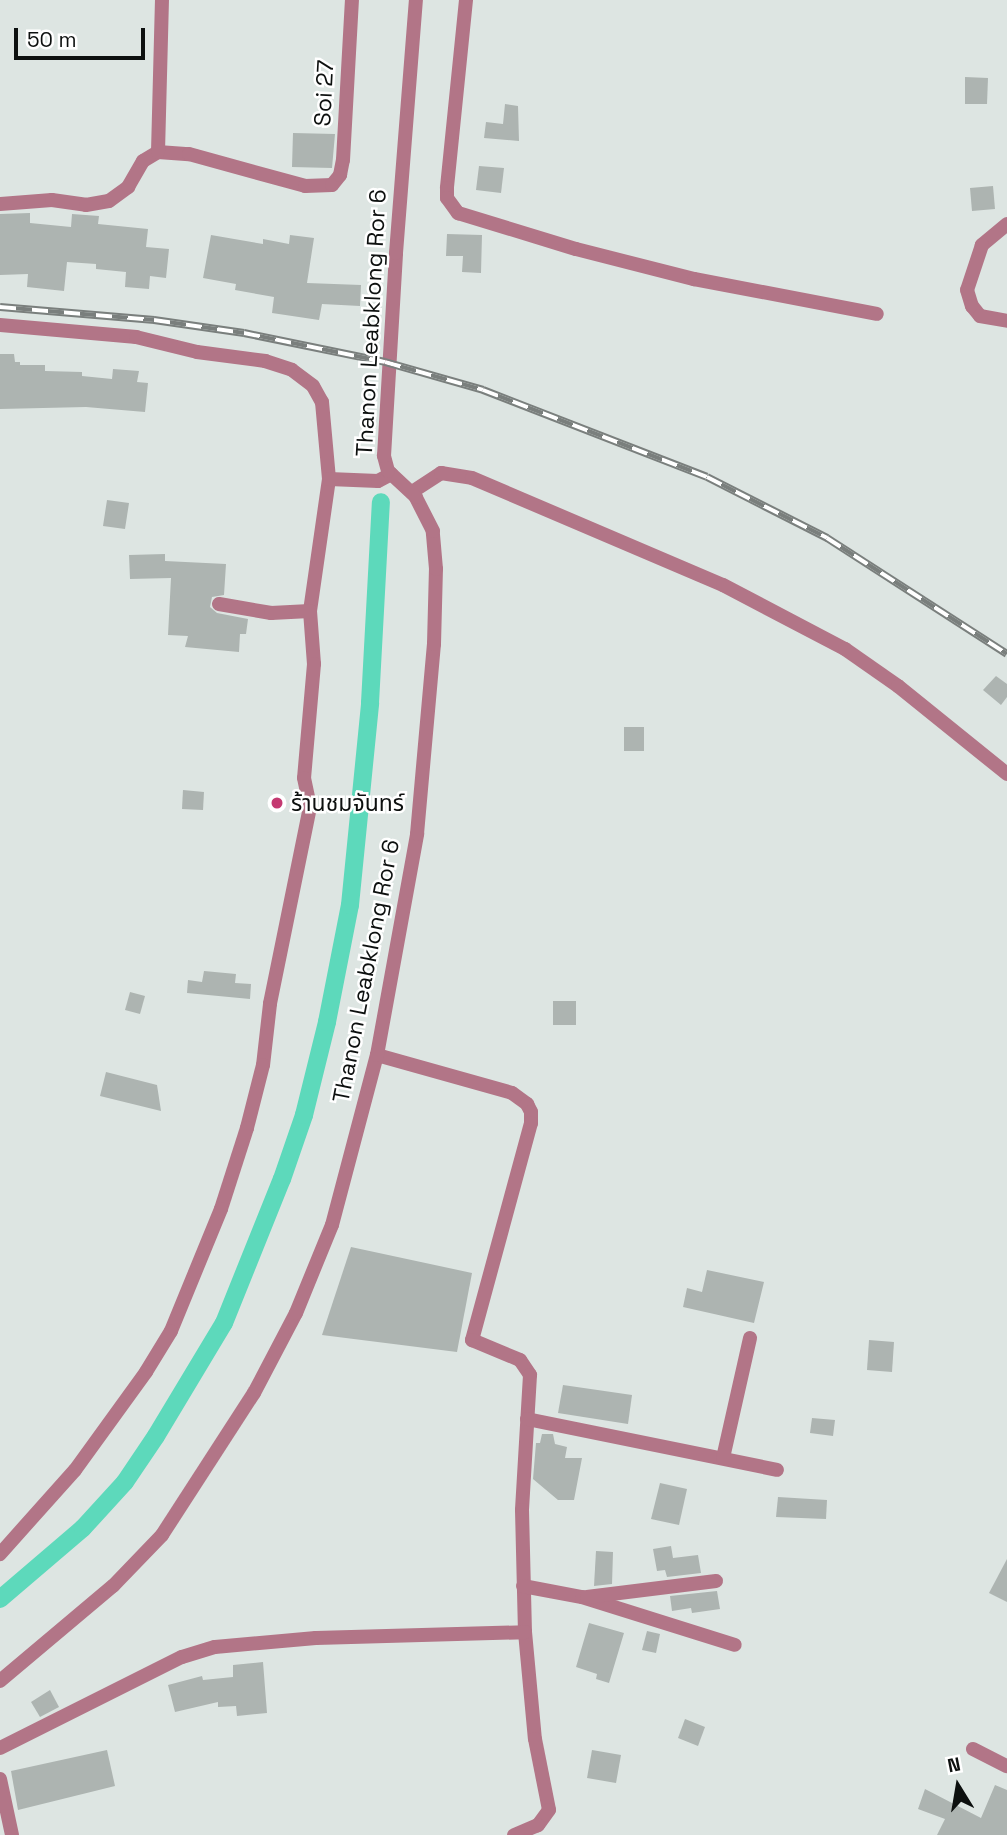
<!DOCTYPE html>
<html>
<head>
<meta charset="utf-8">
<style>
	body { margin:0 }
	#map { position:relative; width:1007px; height:1835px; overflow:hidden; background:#dde5e2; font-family:"Space Grotesk","Noto Sans Thai",sans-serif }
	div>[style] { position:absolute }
	.canal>* { height:18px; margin:-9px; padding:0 9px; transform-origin:9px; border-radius:9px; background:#5dd9bb }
	.building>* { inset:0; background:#adb4b1 }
	.street>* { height:14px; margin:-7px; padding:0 7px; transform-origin:7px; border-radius:7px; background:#b27587 }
	.rail>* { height:8px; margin-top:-4px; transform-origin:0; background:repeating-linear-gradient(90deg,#fff 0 16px,#7a7f7d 0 32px); box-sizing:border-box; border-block:2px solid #7a7f7d }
	.dots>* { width:19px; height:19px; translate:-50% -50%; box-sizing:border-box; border:4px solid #fff; border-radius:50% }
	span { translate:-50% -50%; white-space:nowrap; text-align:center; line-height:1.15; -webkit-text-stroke:5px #fff; paint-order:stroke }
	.street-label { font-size:23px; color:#0d100f }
	.poi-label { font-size:23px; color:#0d100f }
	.left { translate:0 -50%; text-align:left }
	.north { position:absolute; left:923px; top:1751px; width:70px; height:70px; -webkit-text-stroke:5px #fff; paint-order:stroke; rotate:349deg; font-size:19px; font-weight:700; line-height:28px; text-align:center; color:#0d100f }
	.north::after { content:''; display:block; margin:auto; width:24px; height:32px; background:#0d100f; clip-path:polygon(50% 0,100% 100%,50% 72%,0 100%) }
	.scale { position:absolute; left:14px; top:28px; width:131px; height:32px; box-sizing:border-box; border:4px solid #0d100f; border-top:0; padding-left:9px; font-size:21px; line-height:24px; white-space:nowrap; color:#0d100f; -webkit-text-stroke:5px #fff; paint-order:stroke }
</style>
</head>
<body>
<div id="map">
	<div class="canal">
		<i style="left:0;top:1599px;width:109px;rotate:-40.5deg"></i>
		<i style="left:83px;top:1528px;width:62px;rotate:-47.6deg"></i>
		<i style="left:125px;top:1482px;width:55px;rotate:-56deg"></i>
		<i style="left:156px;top:1436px;width:132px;rotate:-59deg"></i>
		<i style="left:224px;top:1323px;width:155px;rotate:-68.1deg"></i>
		<i style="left:282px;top:1179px;width:68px;rotate:-71deg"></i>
		<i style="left:304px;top:1115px;width:96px;rotate:-76.1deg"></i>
		<i style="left:327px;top:1022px;width:119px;rotate:-78.9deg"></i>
		<i style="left:350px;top:905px;width:203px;rotate:-84.3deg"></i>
		<i style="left:370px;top:703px;width:201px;rotate:-86.9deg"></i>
	</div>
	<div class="building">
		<i style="clip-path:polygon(965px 77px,988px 78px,987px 104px,965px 104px)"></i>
		<i style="clip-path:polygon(505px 104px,518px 106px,519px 141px,484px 138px,486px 122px,503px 124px)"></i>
		<i style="clip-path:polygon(293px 133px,335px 134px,332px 168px,292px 167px)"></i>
		<i style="clip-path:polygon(479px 166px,504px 168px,501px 193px,476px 190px)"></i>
		<i style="clip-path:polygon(993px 186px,995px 209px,972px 211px,970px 188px)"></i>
		<i style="clip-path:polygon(30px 213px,30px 223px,71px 227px,72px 214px,99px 216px,98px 224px,148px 229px,146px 247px,169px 249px,166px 278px,150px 276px,149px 289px,125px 287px,126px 272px,96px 269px,96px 264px,67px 262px,64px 291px,27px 287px,28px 274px,0 275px,0 214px)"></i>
		<i style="clip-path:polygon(447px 234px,482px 235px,481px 273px,462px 272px,463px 256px,446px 256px)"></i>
		<i style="clip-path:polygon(211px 235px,263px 244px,263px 239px,289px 244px,290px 235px,314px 238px,307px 283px,361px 285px,360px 306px,322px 304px,319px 320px,272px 313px,274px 297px,235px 290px,236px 284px,203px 278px)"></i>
		<i style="clip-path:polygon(0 354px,14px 354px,15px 362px,20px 362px,20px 365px,45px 365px,45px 371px,82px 372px,82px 376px,112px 379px,113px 369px,139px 371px,137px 382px,148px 383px,145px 412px,86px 407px,0 409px)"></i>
		<i style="clip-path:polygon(107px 500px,129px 503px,125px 529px,103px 526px)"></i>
		<i style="clip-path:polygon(165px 554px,165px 561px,226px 564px,224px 595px,212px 597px,210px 607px,217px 613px,248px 619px,246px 634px,240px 634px,239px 652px,185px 647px,188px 636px,168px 635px,171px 578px,130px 579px,129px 555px)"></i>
		<i style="clip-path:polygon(996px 676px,1007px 684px,1007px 697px,1001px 705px,983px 690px)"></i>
		<i style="clip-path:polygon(624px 727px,644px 727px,644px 751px,624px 751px)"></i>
		<i style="clip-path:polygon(183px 790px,204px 792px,203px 810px,182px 809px)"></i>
		<i style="clip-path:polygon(204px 971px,236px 974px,235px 983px,251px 984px,250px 999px,187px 993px,188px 980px,202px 982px)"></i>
		<i style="clip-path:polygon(130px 992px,145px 996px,140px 1014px,125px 1010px)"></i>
		<i style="clip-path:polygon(553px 1001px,576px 1001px,576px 1025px,553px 1025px)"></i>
		<i style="clip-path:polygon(106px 1072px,157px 1085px,161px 1111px,100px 1096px)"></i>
		<i style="clip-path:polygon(351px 1247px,472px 1273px,457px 1352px,322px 1335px)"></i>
		<i style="clip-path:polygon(707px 1270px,764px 1282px,754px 1323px,683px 1307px,687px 1288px,702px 1292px)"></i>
		<i style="clip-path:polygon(869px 1340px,894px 1342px,892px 1372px,867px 1370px)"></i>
		<i style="clip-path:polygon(563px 1385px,632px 1395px,628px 1424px,558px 1413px)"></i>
		<i style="clip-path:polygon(812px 1418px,835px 1420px,833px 1436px,810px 1433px)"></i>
		<i style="clip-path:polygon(542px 1434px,553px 1434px,555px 1444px,567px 1447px,565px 1458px,582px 1458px,574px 1500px,558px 1500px,533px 1479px,536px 1443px,540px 1443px)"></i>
		<i style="clip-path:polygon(660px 1483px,687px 1489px,679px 1525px,651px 1519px)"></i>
		<i style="clip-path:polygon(778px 1497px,827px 1500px,826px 1519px,776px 1517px)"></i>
		<i style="clip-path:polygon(671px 1546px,673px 1558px,698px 1555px,701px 1573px,667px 1577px,665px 1570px,657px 1571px,653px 1549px)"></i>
		<i style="clip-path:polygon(596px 1551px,613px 1552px,612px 1584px,594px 1586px)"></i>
		<i style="clip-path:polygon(1007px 1559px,1007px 1602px,989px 1593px)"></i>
		<i style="clip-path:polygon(717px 1591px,720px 1609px,692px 1613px,691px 1608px,672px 1611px,670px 1596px)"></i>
		<i style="clip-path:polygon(589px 1623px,624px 1633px,609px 1683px,596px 1679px,597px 1674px,576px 1667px)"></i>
		<i style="clip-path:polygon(647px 1631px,660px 1634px,656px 1653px,642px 1650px)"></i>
		<i style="clip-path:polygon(263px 1662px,267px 1713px,237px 1716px,236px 1706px,218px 1707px,218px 1702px,175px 1712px,168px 1685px,202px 1676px,203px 1680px,233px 1677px,233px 1665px)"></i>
		<i style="clip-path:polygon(50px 1690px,59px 1707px,40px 1717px,31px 1702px)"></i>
		<i style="clip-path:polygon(685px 1719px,705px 1727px,698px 1746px,678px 1738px)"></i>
		<i style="clip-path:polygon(107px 1750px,115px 1786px,18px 1810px,11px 1771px)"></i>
		<i style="clip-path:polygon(592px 1750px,621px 1755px,616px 1783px,587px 1778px)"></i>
		<i style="clip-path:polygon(995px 1785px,1007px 1790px,1007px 1835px,937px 1835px,945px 1819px,918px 1809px,925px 1789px,981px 1818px)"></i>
	</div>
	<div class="street">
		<i style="left:466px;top:0;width:189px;rotate:95.8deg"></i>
		<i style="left:447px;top:188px;width:10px;rotate:90deg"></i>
		<i style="left:447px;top:198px;width:19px;rotate:54deg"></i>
		<i style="left:458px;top:213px;width:123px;rotate:17deg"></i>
		<i style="left:576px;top:249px;width:122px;rotate:14.3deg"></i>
		<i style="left:694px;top:279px;width:186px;rotate:10.8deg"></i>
		<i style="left:158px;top:152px;width:31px;rotate:4deg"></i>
		<i style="left:189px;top:154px;width:120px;rotate:15.4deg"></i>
		<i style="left:305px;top:186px;width:27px;rotate:-2deg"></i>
		<i style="left:332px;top:185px;width:13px;rotate:-51deg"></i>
		<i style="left:340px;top:175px;width:15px;rotate:-79deg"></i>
		<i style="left:343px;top:160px;width:160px;rotate:-86.8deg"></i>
		<i style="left:0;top:204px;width:52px;rotate:-4.4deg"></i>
		<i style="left:52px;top:200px;width:34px;rotate:8deg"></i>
		<i style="left:86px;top:205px;width:23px;rotate:-10deg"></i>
		<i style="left:109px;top:201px;width:24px;rotate:-36deg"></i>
		<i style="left:128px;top:187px;width:30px;rotate:-60deg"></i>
		<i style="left:143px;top:161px;width:17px;rotate:-31deg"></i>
		<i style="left:158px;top:152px;width:152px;rotate:-88.5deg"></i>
		<i style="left:1007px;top:224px;width:33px;rotate:140deg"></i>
		<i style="left:982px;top:245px;width:47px;rotate:108.4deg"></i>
		<i style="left:967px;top:290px;width:17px;rotate:73deg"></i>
		<i style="left:972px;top:306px;width:13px;rotate:51deg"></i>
		<i style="left:980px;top:316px;width:27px;rotate:10deg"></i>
		<i style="left:0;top:325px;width:137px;rotate:5deg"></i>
		<i style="left:136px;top:337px;width:63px;rotate:13.8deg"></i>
		<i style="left:197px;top:352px;width:69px;rotate:7.5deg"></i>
		<i style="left:265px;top:361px;width:28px;rotate:18deg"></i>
		<i style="left:292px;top:370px;width:26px;rotate:37deg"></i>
		<i style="left:313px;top:386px;width:18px;rotate:61deg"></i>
		<i style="left:322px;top:402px;width:77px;rotate:84.8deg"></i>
		<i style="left:329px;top:479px;width:133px;rotate:98.2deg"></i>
		<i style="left:310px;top:611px;width:53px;rotate:85.7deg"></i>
		<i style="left:314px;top:664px;width:114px;rotate:95deg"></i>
		<i style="left:304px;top:778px;width:30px;rotate:78deg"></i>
		<i style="left:310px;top:807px;width:201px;rotate:101.5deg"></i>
		<i style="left:270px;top:1004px;width:61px;rotate:96.5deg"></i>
		<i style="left:263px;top:1065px;width:65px;rotate:104.3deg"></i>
		<i style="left:247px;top:1128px;width:85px;rotate:107.8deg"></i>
		<i style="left:221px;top:1209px;width:132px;rotate:112.3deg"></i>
		<i style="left:171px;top:1331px;width:48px;rotate:121.4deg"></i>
		<i style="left:146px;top:1372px;width:121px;rotate:125.9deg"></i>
		<i style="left:75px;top:1470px;width:113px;rotate:131.8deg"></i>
		<i style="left:329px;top:479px;width:49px;rotate:2.3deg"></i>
		<i style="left:378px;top:481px;width:15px;rotate:-28deg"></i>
		<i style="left:412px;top:492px;width:35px;rotate:-33deg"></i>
		<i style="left:441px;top:473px;width:31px;rotate:9deg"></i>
		<i style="left:472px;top:478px;width:273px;rotate:23.1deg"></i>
		<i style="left:723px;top:585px;width:138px;rotate:27.7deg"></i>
		<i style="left:845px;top:649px;width:65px;rotate:34.9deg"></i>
		<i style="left:898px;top:686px;width:140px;rotate:38.9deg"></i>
		<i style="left:219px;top:604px;width:53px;rotate:9.8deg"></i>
		<i style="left:271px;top:613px;width:39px;rotate:-3deg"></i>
		<i style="left:377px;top:1055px;width:140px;rotate:15.7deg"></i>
		<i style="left:512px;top:1093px;width:19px;rotate:36deg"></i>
		<i style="left:527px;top:1104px;width:9px;rotate:63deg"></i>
		<i style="left:531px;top:1112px;width:11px;rotate:90deg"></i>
		<i style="left:531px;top:1123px;width:225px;rotate:105.2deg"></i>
		<i style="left:472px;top:1340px;width:52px;rotate:22.6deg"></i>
		<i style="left:520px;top:1360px;width:18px;rotate:56deg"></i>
		<i style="left:530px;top:1375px;width:135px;rotate:93.4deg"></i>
		<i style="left:522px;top:1510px;width:122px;rotate:88.6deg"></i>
		<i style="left:525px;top:1632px;width:107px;rotate:84.7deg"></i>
		<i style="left:535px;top:1739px;width:72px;rotate:78.8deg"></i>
		<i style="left:549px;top:1810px;width:19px;rotate:126deg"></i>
		<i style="left:538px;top:1825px;width:26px;rotate:157deg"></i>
		<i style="left:527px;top:1419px;width:255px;rotate:11.5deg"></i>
		<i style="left:723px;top:1458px;width:123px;rotate:-77.3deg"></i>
		<i style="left:523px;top:1586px;width:60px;rotate:10.6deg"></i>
		<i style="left:582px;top:1597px;width:160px;rotate:17.4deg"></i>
		<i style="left:587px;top:1597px;width:130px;rotate:-7.1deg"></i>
		<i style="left:0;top:1681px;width:148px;rotate:-40.1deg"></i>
		<i style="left:113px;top:1586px;width:71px;rotate:-46.1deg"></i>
		<i style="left:162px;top:1535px;width:169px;rotate:-57.1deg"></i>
		<i style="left:254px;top:1393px;width:90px;rotate:-62.3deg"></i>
		<i style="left:296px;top:1313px;width:95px;rotate:-67.8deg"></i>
		<i style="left:332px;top:1225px;width:176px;rotate:-75.2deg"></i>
		<i style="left:377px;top:1055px;width:225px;rotate:-79.7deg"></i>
		<i style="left:417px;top:834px;width:191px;rotate:-84.9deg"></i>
		<i style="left:434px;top:644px;width:75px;rotate:-88.5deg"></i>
		<i style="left:436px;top:569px;width:38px;rotate:-95deg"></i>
		<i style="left:433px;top:531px;width:38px;rotate:-117deg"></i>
		<i style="left:416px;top:497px;width:38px;rotate:-137deg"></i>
		<i style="left:388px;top:471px;width:16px;rotate:-105deg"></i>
		<i style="left:384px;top:456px;width:203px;rotate:-86.6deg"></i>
		<i style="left:396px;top:253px;width:254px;rotate:-85.5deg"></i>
		<i style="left:0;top:1748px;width:203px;rotate:-26.6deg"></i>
		<i style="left:182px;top:1657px;width:34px;rotate:-17deg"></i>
		<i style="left:215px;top:1647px;width:101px;rotate:-5.1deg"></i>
		<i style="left:316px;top:1638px;width:209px;rotate:-1.6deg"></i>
		<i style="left:973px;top:1749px;width:38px;rotate:27deg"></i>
		<i style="left:0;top:1779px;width:57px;rotate:77.9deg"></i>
	</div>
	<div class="rail">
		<i style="left:0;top:307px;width:155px;rotate:4.8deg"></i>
		<i style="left:154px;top:320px;width:91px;rotate:8.2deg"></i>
		<i style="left:244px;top:333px;width:144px;rotate:11.6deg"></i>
		<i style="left:385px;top:362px;width:102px;rotate:15.9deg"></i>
		<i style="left:483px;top:390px;width:240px;rotate:21.2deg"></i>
		<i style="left:707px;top:477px;width:135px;rotate:26.9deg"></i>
		<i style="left:827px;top:538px;width:214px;rotate:32.8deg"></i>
	</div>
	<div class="dots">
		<i style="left:277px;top:803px;background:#c43971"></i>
	</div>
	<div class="street-label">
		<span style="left:324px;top:93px;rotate:-87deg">Soi 27</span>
		<span style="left:371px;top:323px;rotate:-87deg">Thanon Leabklong Ror 6</span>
		<span style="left:366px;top:971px;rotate:-79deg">Thanon Leabklong Ror 6</span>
	</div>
	<div class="poi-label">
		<span class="left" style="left:291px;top:803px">ร้านชมจันทร์</span>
	</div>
	<div class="north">N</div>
	<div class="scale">50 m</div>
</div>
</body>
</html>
